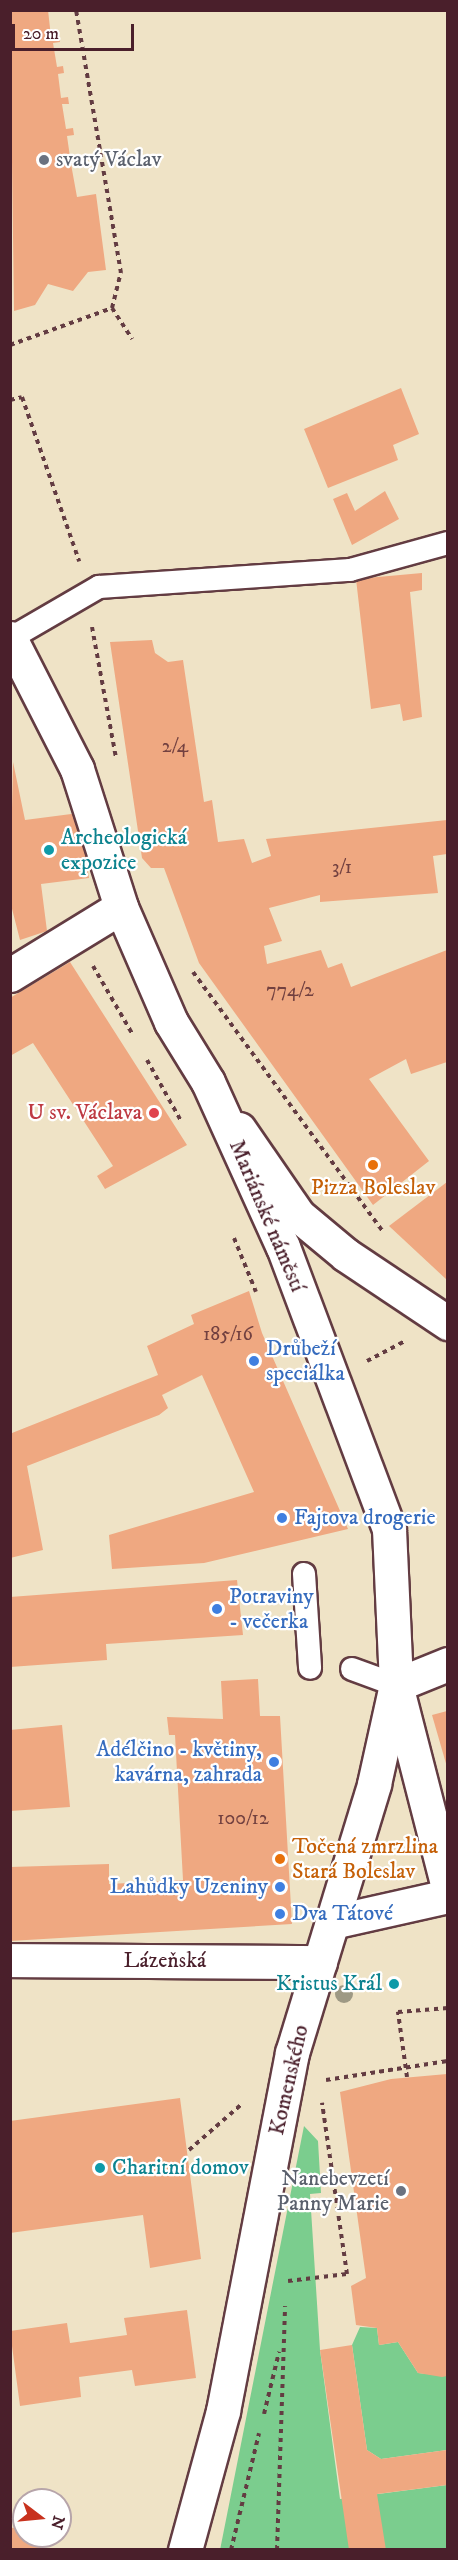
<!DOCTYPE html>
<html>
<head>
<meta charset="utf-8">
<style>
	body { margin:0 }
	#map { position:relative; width:458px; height:2560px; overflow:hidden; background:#efe3c6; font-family:"IM FELL DW Pica",serif }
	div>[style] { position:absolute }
	.green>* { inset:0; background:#7bcd8e }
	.building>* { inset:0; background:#efa881 }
	.path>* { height:4px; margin-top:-2px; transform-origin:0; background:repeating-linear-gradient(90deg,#633c42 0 4.5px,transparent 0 9px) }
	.roads { filter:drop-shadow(2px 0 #633c42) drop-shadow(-2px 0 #633c42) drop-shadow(0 2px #633c42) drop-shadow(0 -2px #633c42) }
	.service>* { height:22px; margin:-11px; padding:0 11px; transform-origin:11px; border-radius:11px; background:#fff }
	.minor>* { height:33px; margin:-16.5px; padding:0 16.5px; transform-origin:16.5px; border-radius:16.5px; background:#fff }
	.secondary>* { height:33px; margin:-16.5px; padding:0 16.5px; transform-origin:16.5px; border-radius:16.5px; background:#fff }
	.trees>* { width:18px; height:18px; margin:-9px; border-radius:50%; background:#9e9984 }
	.dots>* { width:16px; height:16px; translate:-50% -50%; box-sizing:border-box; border:3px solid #fff; border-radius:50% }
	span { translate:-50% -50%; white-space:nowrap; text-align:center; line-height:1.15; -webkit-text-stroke:4.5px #fff; paint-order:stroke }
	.number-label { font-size:20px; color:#734140 }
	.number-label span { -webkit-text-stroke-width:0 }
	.worship-label { font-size:22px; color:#5b616d }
	.left { translate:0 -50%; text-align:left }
	.right { translate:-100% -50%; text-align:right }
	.culture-label { font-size:22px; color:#0d838f }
	.health-label { font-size:22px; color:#be3a42 }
	.food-label { font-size:22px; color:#c56008 }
	.street-label { font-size:22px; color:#4a1f2b }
	.shop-label { font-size:22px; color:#366cbe }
	.frame { position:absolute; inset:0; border:12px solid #4a1f2b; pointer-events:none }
	.north { position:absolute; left:12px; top:2488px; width:60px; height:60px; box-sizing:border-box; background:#fff; border:2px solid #b7a5aa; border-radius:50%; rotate:106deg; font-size:16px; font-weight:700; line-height:24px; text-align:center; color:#4a1f2b }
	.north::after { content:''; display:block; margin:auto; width:21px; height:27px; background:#c8321e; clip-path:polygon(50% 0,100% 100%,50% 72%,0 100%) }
	.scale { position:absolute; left:12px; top:24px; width:122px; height:27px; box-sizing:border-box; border:3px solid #4a1f2b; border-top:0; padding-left:8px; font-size:18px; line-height:21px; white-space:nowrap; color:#4a1f2b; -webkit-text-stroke:4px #fff; paint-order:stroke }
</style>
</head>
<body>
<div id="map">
	<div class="green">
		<i style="clip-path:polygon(304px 2126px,318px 2141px,321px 2193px,310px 2194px,320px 2350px,340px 2499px,447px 2485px,447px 2549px,220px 2550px)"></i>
		<i style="clip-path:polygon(360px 2327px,377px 2328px,379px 2345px,398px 2342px,418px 2373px,447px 2376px,447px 2450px,381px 2459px,367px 2450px,352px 2345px)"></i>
	</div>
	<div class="building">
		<i style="clip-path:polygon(10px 10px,48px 10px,51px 37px,59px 35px,60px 42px,53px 43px,57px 67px,63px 66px,64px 73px,58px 74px,61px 98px,68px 97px,69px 104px,62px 104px,66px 129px,73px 128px,74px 135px,67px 136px,70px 157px,77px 156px,78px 163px,71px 164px,77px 197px,96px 194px,106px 270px,88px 272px,73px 291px,48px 284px,35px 305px,14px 311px)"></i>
		<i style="clip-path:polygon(401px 388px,419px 434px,393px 445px,398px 460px,328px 488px,304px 429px)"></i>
		<i style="clip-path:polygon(385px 491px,399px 519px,352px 545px,333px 499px,347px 493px,355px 511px)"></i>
		<i style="clip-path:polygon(422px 573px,422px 590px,410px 592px,422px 717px,403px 721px,400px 704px,371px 709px,356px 579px)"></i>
		<i style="clip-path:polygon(152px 640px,155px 653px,168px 662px,183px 660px,204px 802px,212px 800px,218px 842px,244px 839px,252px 863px,271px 856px,266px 839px,447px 820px,447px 854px,433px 856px,438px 893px,320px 902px,320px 895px,269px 908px,282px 941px,264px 946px,267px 964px,321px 950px,328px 968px,342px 963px,351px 987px,447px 950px,447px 1062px,411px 1074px,406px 1059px,369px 1079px,429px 1161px,373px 1205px,199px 963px,164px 868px,151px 868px,142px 858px,110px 642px)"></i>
		<i style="clip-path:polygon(13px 762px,25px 820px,79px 813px,89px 878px,41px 884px,47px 931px,20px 940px,10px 901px)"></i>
		<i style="clip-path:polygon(70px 962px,187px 1145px,105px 1189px,97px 1176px,113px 1166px,33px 1043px,10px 1056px,10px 998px)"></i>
		<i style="clip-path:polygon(447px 1182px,447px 1280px,389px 1226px)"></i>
		<i style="clip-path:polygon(249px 1291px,262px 1333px,348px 1529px,204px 1563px,112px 1569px,109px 1535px,254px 1492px,202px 1375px,162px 1395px,168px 1408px,159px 1415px,27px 1466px,43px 1550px,10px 1558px,12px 1433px,158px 1375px,147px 1346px,194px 1324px,191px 1315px)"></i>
		<i style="clip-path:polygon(237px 1580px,243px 1635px,106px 1644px,107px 1660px,10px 1667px,10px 1597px)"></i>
		<i style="clip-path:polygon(258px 1679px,260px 1716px,280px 1716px,292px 1924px,10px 1941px,10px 1867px,109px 1864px,109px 1884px,183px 1880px,175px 1735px,169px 1735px,167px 1717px,223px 1719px,221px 1681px)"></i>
		<i style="clip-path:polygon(447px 1711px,447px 1767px,432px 1715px)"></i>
		<i style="clip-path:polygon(62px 1725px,70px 1807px,10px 1811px,10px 1730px)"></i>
		<i style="clip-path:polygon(447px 2074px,447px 2376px,442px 2377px,418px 2373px,398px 2342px,379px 2345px,377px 2328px,356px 2325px,351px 2286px,366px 2278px,340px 2092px,391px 2079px)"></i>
		<i style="clip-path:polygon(180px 2098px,201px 2259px,150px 2268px,143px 2215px,10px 2233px,10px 2121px)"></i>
		<i style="clip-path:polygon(187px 2310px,196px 2378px,135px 2386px,132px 2370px,79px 2377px,81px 2397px,20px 2406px,10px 2331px,67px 2323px,70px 2343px,127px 2335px,124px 2318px)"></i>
		<i style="clip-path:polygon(352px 2345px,367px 2450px,381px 2459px,447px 2450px,447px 2485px,377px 2494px,386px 2550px,349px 2550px,320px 2350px)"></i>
		<i style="clip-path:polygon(24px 2527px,24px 2536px,41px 2536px,41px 2550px,10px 2550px,10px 2528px)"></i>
	</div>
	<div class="path">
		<i style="left:112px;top:308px;width:37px;rotate:57deg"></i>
		<i style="left:10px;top:345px;width:109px;rotate:-19.9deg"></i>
		<i style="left:112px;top:308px;width:36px;rotate:-76deg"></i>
		<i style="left:121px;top:273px;width:267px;rotate:-99.7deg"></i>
		<i style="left:10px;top:400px;width:12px;rotate:-14deg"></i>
		<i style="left:22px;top:397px;width:174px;rotate:70.8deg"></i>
		<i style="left:92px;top:627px;width:133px;rotate:79.6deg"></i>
		<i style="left:93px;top:966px;width:80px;rotate:59.9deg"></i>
		<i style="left:193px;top:972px;width:322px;rotate:53.8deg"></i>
		<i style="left:147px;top:1060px;width:68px;rotate:60.8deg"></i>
		<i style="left:234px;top:1238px;width:58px;rotate:67.8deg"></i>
		<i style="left:367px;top:1361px;width:43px;rotate:-27.8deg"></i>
		<i style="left:407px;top:2077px;width:66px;rotate:-97.9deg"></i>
		<i style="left:398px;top:2012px;width:50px;rotate:-4.6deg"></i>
		<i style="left:326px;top:2080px;width:123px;rotate:-8.9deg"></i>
		<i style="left:189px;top:2150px;width:70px;rotate:-41deg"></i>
		<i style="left:288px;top:2281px;width:59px;rotate:-6.8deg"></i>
		<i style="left:347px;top:2274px;width:173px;rotate:-98.3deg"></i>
		<i style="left:264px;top:2414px;width:64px;rotate:-76.4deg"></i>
		<i style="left:231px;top:2550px;width:120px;rotate:-76.5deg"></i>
		<i style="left:277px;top:2550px;width:244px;rotate:-88.1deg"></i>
	</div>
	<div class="roads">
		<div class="service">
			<i style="left:11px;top:638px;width:102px;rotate:-30.1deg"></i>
			<i style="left:99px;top:587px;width:252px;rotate:-3.9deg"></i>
			<i style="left:350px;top:570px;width:102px;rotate:-15.4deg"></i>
			<i style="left:304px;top:1574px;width:94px;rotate:86.3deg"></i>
			<i style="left:352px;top:1669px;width:47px;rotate:20deg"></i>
		</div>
		<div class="minor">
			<i style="left:10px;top:975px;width:130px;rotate:-31.5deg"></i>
			<i style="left:239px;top:1129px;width:104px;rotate:55.5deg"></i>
			<i style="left:298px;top:1215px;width:62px;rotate:39.8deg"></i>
			<i style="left:346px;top:1255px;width:123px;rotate:33.7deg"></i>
			<i style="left:332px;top:1922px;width:119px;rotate:-12.6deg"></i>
			<i style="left:10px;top:1960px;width:310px;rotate:0.4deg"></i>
			<i style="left:185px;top:2550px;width:144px;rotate:-74.7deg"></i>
			<i style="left:223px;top:2411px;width:365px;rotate:-79.1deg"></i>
			<i style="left:292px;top:2053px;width:281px;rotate:-73deg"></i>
			<i style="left:374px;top:1784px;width:101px;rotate:-77.5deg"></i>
			<i style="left:396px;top:1685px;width:56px;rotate:-22deg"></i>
		</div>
		<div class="secondary">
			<i style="left:10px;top:638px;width:147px;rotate:62.9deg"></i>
			<i style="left:77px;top:769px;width:145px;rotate:72.3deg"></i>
			<i style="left:121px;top:907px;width:125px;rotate:66.5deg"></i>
			<i style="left:171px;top:1022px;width:70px;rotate:58.3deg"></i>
			<i style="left:208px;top:1082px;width:181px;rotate:65.6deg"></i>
			<i style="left:283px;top:1247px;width:301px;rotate:69.4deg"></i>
			<i style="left:389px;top:1529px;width:156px;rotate:87.4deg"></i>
			<i style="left:396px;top:1685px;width:210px;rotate:75.6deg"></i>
		</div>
	</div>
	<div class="trees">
		<i style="left:344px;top:1994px"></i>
	</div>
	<div class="dots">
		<i style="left:44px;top:160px;background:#6b7280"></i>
		<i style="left:49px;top:850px;background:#0f9aa8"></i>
		<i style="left:154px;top:1113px;background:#e0444e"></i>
		<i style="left:373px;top:1165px;background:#e8710a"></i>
		<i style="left:254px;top:1361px;background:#3f7fe0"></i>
		<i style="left:282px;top:1518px;background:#3f7fe0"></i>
		<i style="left:217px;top:1609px;background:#3f7fe0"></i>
		<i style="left:274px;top:1762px;background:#3f7fe0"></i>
		<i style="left:280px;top:1859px;background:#e8710a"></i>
		<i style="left:280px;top:1887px;background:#3f7fe0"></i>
		<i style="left:280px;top:1914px;background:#3f7fe0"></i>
		<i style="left:394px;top:1984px;background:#0f9aa8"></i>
		<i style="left:100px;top:2168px;background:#0f9aa8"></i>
		<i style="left:401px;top:2191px;background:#6b7280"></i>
	</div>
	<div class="number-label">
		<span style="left:175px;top:746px">2/4</span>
		<span style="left:342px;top:867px">3/1</span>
		<span style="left:290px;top:990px">774/2</span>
		<span style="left:228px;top:1334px">185/16</span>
		<span style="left:243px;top:1818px">100/12</span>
	</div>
	<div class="worship-label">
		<span class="left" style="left:56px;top:160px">svatý Václav</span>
		<span class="right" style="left:389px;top:2191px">Nanebevzetí<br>Panny Marie</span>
	</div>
	<div class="culture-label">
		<span class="left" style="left:61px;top:850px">Archeologická<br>expozice</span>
		<span class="right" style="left:382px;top:1984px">Kristus Král</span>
		<span class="left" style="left:112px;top:2168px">Charitní domov</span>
	</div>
	<div class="health-label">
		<span class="right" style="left:142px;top:1113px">U sv. Václava</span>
	</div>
	<div class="food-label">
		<span style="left:373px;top:1188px">Pizza Boleslav</span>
		<span class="left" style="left:292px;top:1859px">Točená zmrzlina<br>Stará Boleslav</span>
	</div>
	<div class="street-label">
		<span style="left:267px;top:1216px;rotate:67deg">Mariánské náměstí</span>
		<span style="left:165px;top:1961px">Lázeňská</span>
		<span style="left:289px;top:2080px;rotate:-77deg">Komenského</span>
	</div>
	<div class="shop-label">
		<span class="left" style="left:266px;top:1361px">Drůbeží<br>speciálka</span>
		<span class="left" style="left:294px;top:1518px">Fajtova drogerie</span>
		<span class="left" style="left:229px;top:1609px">Potraviny<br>- večerka</span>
		<span class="right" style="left:262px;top:1762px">Adélčino - květiny,<br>kavárna, zahrada</span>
		<span class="right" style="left:268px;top:1887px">Lahůdky Uzeniny</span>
		<span class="left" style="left:292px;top:1914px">Dva Tátové</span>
	</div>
	<div class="frame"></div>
	<div class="north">N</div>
	<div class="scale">20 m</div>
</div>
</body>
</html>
